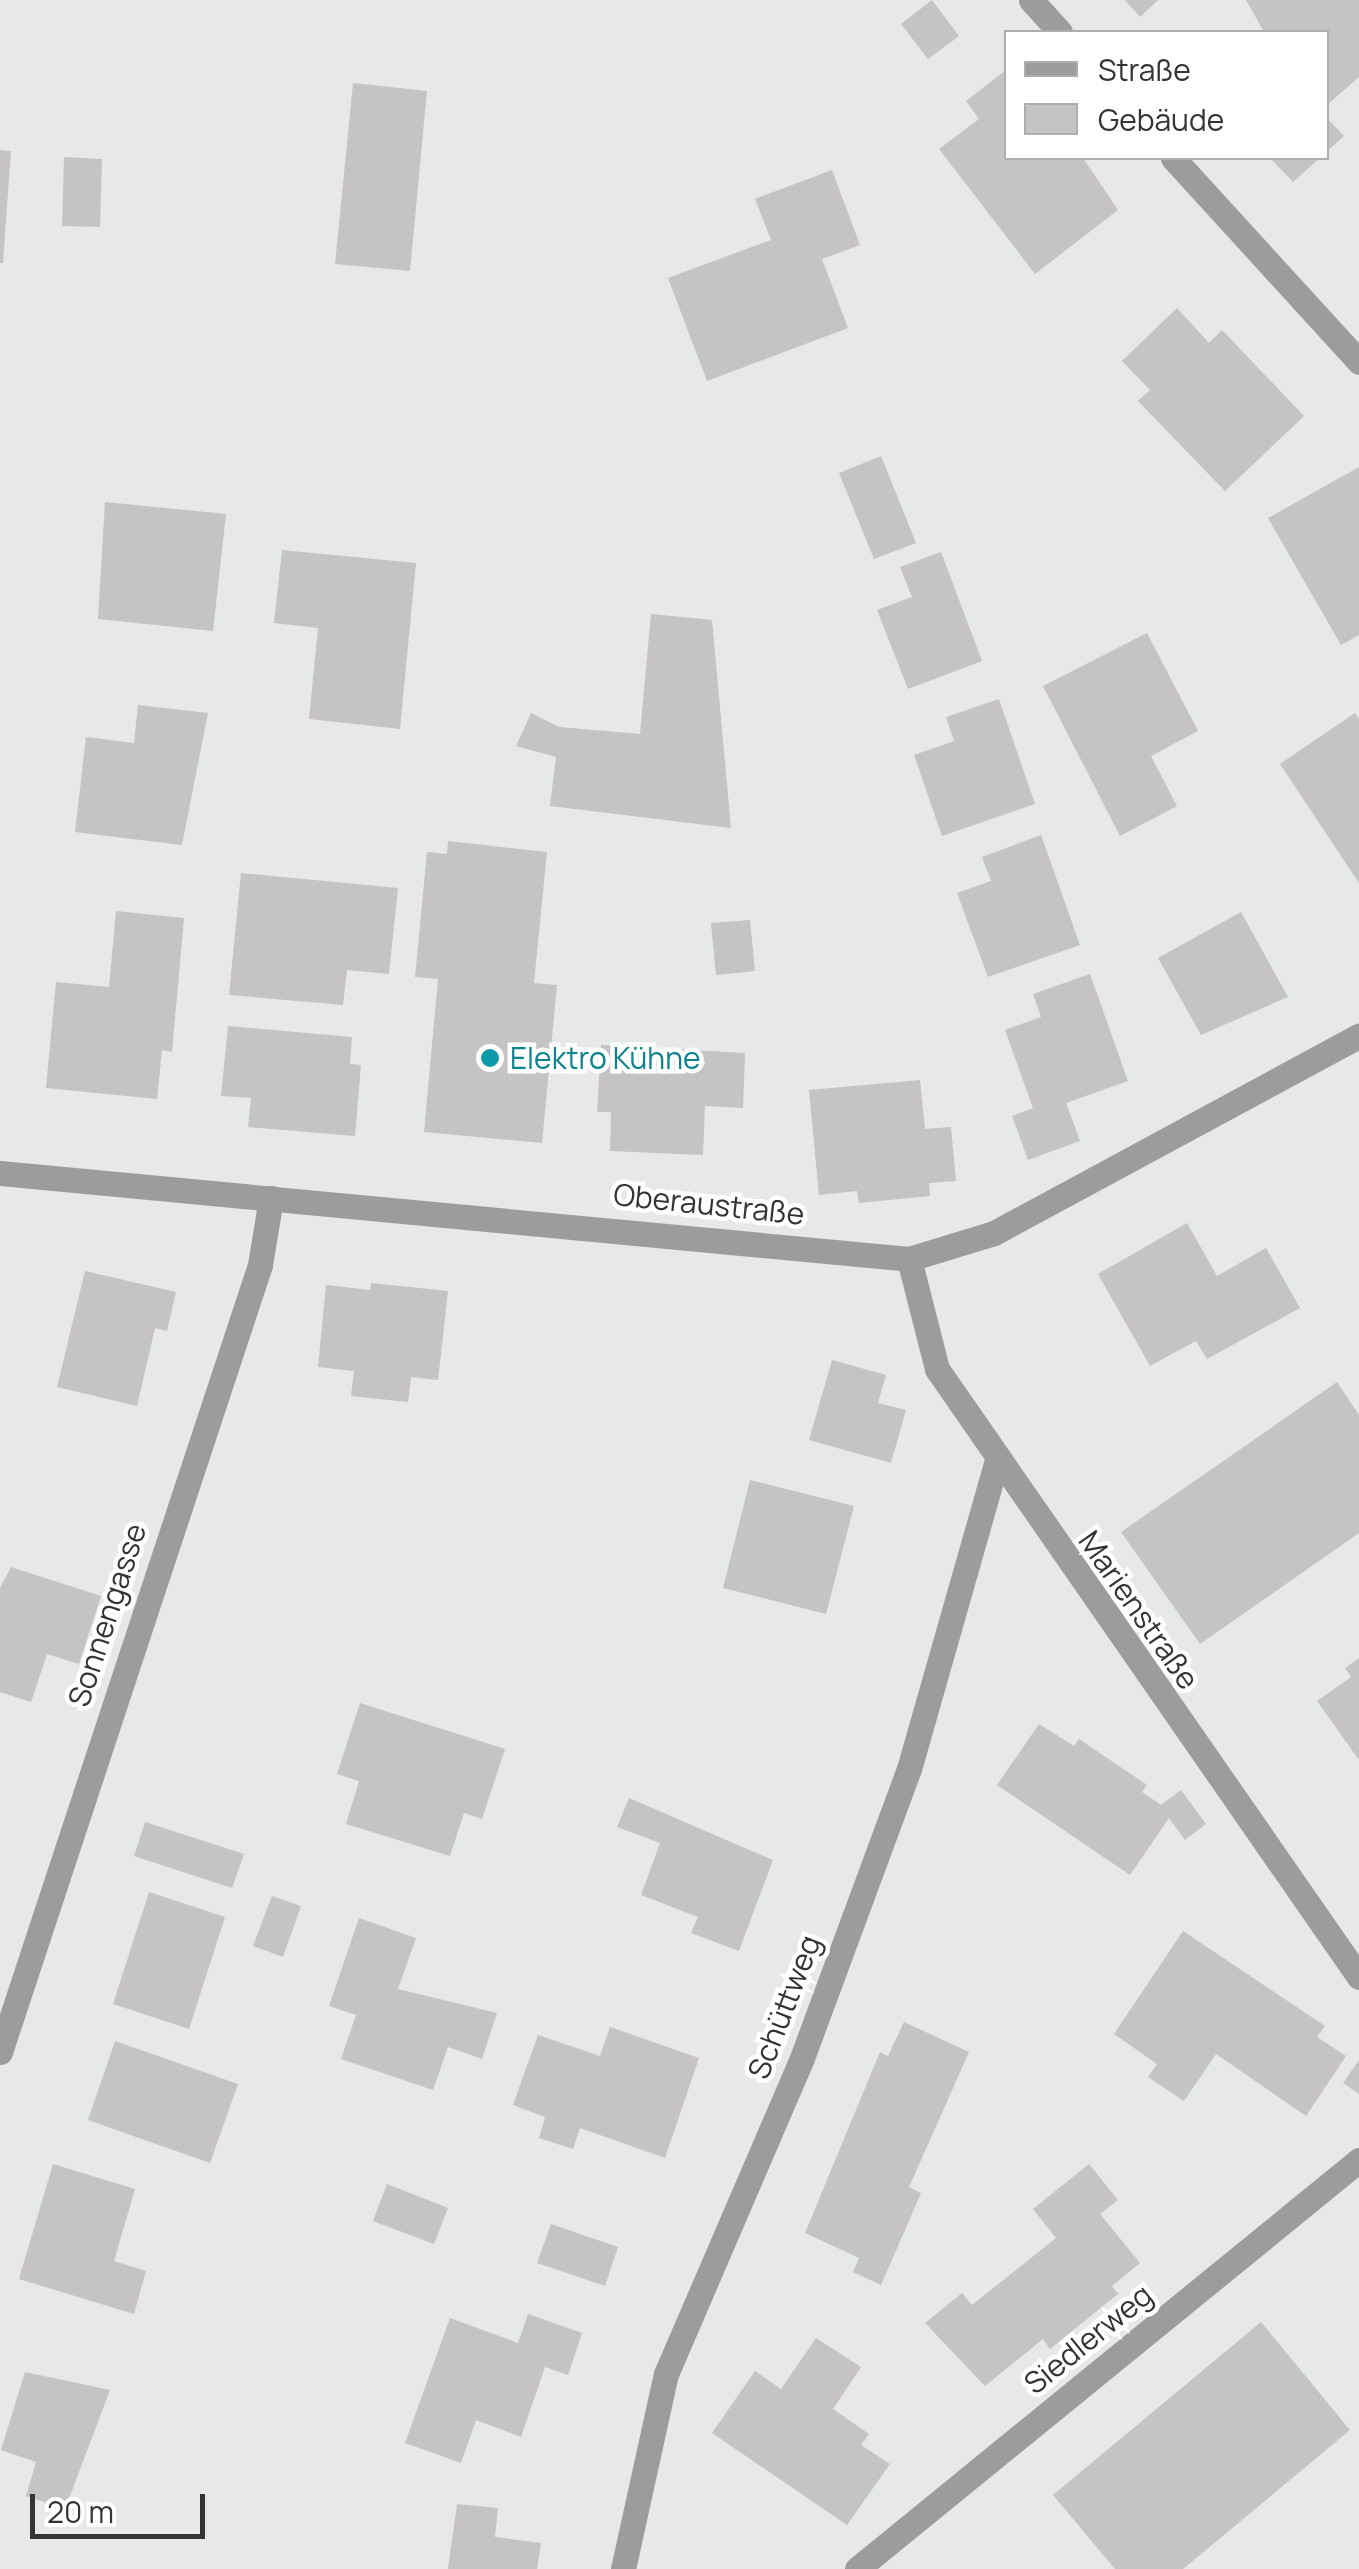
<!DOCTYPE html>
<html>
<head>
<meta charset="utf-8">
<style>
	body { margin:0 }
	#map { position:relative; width:1359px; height:2569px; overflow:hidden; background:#e6e8e9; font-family:Manrope,sans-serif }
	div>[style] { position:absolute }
	.building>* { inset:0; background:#c5c3c3 }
	.minor>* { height:25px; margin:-12.5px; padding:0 12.5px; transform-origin:12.5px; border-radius:12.5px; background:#9d9c9c }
	.dots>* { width:28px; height:28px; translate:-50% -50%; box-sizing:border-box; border:5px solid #fff; border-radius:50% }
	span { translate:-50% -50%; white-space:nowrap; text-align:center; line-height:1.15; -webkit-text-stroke:9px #fff; paint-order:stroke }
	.culture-label { font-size:30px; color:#0d838f }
	.left { translate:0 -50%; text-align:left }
	.street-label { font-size:30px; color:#333434 }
	.legend { position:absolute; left:1004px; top:30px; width:325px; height:130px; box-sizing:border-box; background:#fff; border:2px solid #adaeae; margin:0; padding:12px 18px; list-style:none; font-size:30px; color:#333434 }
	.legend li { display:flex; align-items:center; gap:20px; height:50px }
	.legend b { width:50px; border:2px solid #adaeae }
	.scale { position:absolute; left:30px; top:2494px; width:175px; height:45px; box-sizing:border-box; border:5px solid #333434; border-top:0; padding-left:12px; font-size:30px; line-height:35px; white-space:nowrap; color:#333434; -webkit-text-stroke:8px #fff; paint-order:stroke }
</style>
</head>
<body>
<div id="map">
	<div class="building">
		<i style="clip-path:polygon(932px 0,959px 36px,928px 59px,901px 24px)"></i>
		<i style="clip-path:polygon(1125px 0,1158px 0,1140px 17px)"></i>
		<i style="clip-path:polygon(1246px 0,1359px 0,1359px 77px,1326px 106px,1326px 32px,1264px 32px)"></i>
		<i style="clip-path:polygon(1006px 70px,1006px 158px,1083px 158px,1118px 210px,1035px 274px,939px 149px,979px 119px,966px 101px)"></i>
		<i style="clip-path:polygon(353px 83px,427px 91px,410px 271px,335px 264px)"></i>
		<i style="clip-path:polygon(1326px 117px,1344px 136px,1326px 152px)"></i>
		<i style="clip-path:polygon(0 150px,11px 151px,3px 263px,0 263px)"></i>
		<i style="clip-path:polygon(64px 157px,102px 159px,100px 227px,62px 226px)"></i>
		<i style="clip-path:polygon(1270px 158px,1320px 158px,1293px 182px)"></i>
		<i style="clip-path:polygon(832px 170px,860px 245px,822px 259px,848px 328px,707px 381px,668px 278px,771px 240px,755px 199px)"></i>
		<i style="clip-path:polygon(1177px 308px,1209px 343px,1222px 330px,1304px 416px,1225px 491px,1138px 401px,1150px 390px,1122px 361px)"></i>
		<i style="clip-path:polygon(881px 456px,916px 543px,874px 559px,839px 473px)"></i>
		<i style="clip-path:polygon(1359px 467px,1359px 635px,1341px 645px,1268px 518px)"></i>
		<i style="clip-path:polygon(105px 502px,226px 514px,213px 631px,98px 619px)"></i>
		<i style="clip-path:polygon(282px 550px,416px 563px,400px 729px,309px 719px,318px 628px,274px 623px)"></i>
		<i style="clip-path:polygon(941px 552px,982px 661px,908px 689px,877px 610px,912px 597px,900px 567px)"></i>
		<i style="clip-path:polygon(651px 614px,712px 620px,731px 828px,550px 806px,556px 757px,516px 746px,531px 713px,559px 727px,640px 734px)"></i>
		<i style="clip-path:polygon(1147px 633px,1198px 731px,1151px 756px,1177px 806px,1120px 836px,1043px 686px)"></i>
		<i style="clip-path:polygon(999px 699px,1035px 804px,942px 836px,914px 755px,954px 741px,946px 717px)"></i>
		<i style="clip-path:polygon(138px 705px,208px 713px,182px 845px,75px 832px,86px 737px,134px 743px)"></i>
		<i style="clip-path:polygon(1355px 713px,1359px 719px,1359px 883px,1280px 764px)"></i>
		<i style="clip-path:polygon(1041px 835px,1080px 945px,988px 977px,957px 893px,991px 881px,982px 857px)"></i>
		<i style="clip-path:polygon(448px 841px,547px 852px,534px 983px,557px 985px,542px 1143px,424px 1132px,438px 979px,415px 977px,427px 852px,447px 854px)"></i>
		<i style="clip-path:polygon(241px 873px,398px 888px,389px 974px,347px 970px,343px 1005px,229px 995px)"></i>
		<i style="clip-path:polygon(116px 911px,184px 918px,172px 1052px,162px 1050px,157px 1099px,46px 1088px,56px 982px,109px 987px)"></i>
		<i style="clip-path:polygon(1241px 912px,1288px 997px,1201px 1035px,1158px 958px)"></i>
		<i style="clip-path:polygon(750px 920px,755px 971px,716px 975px,711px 923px)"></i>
		<i style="clip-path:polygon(1090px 974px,1128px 1081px,1066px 1103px,1080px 1141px,1028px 1160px,1012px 1116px,1033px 1108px,1005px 1030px,1041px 1017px,1033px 994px)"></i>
		<i style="clip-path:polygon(228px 1026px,352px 1037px,350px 1064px,361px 1065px,355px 1136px,248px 1127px,251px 1098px,221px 1096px)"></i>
		<i style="clip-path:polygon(601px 1045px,745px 1053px,743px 1108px,705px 1106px,703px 1155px,610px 1151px,611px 1112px,597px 1112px)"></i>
		<i style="clip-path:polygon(920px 1080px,925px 1129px,951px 1127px,956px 1181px,929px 1183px,930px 1196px,859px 1203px,857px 1191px,819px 1195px,809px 1090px)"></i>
		<i style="clip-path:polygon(1187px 1223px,1217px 1276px,1266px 1248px,1300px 1308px,1207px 1359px,1196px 1341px,1150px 1366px,1098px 1274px)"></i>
		<i style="clip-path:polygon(85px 1271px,176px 1292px,167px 1331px,155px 1328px,137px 1406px,57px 1387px)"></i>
		<i style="clip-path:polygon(371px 1283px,448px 1291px,438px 1380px,411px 1377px,408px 1402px,351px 1396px,354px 1371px,318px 1367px,326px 1285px,370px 1290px)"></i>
		<i style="clip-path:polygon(832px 1360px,886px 1375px,878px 1403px,906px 1410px,891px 1463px,809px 1440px)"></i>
		<i style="clip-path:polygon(1337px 1382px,1359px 1415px,1359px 1533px,1200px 1644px,1121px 1532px)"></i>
		<i style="clip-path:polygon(750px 1480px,854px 1506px,826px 1614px,723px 1588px)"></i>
		<i style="clip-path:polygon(11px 1567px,101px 1596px,79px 1664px,47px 1654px,31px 1702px,0 1692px,0 1588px)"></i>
		<i style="clip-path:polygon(1359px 1658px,1359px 1760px,1317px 1701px,1351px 1677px,1345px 1668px)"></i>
		<i style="clip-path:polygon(360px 1703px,505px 1749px,482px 1819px,464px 1813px,450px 1856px,346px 1824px,359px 1781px,337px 1774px)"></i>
		<i style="clip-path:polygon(1039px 1724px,1074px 1746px,1079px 1739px,1147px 1785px,1142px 1792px,1161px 1805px,1181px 1790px,1206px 1824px,1185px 1840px,1169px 1818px,1130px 1875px,997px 1785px)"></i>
		<i style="clip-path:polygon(629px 1798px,773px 1860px,739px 1951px,691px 1933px,698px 1917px,641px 1895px,660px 1843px,617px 1827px)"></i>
		<i style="clip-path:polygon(145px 1822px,244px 1854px,232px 1888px,134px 1856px)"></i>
		<i style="clip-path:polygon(149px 1892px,225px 1917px,189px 2029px,113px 2004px)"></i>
		<i style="clip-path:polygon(272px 1896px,301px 1906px,283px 1957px,253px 1946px)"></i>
		<i style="clip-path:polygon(359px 1918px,416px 1938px,398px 1989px,497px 2013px,482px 2059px,448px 2047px,433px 2090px,341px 2059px,356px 2015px,329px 2006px)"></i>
		<i style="clip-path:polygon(1183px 1931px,1325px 2026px,1317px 2037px,1346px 2056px,1306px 2116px,1216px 2054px,1184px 2101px,1148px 2077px,1157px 2064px,1114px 2034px)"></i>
		<i style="clip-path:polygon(904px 2022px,969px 2052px,909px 2187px,921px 2193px,881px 2285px,853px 2272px,859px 2258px,805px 2233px,880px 2052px,888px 2056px)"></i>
		<i style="clip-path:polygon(610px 2027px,699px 2058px,665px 2158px,580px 2128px,573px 2149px,539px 2138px,545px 2117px,513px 2105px,538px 2035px,600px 2056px)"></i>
		<i style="clip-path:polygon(115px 2041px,238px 2084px,210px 2163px,88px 2120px)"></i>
		<i style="clip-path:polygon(1359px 2060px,1359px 2094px,1343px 2083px)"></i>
		<i style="clip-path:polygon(53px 2164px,135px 2189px,114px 2261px,146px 2271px,134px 2314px,19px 2279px)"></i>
		<i style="clip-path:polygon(1089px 2164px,1118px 2200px,1100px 2214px,1140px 2263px,1112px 2286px,1118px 2294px,1050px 2349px,1043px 2339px,985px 2386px,925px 2323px,962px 2293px,972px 2305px,1056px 2238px,1033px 2209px)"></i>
		<i style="clip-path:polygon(387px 2184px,448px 2208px,434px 2244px,373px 2221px)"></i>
		<i style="clip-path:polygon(551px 2224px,618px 2247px,605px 2286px,537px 2263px)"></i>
		<i style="clip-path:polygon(528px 2314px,582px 2333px,568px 2375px,545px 2367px,521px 2437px,476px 2420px,461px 2463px,405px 2443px,450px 2318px,518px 2343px)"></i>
		<i style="clip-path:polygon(1261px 2322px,1350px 2430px,1183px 2569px,1115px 2569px,1053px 2495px)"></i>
		<i style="clip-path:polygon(816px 2338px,861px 2367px,833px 2409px,869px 2434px,861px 2445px,890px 2464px,847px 2525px,712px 2433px,755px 2371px,781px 2389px)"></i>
		<i style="clip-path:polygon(25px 2372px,110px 2390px,65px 2509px,26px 2496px,36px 2462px,1px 2450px)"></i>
		<i style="clip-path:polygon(457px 2504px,498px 2508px,495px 2537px,541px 2543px,537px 2569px,448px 2569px)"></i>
	</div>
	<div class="minor">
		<i style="left:1031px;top:0;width:43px;rotate:47.8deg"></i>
		<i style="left:1173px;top:158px;width:276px;rotate:47.6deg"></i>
		<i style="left:0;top:1173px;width:913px;rotate:5.4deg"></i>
		<i style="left:909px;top:1259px;width:89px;rotate:-17deg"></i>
		<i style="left:994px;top:1233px;width:415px;rotate:-28.4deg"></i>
		<i style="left:909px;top:1259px;width:114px;rotate:75.7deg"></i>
		<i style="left:937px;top:1369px;width:740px;rotate:55.24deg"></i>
		<i style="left:0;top:2052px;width:829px;rotate:-71.72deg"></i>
		<i style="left:260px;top:1265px;width:68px;rotate:-80.7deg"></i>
		<i style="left:623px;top:2569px;width:200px;rotate:-77.6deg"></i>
		<i style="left:666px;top:2374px;width:344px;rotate:-66.7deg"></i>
		<i style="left:802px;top:2058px;width:308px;rotate:-69.7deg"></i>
		<i style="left:909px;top:1769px;width:318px;rotate:-74.1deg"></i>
		<i style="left:857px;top:2569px;width:648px;rotate:-39.17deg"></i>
	</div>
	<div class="dots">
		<i style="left:490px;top:1058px;background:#0f9aa8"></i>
	</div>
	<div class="culture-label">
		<span class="left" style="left:510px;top:1058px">Elektro Kühne</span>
	</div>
	<div class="street-label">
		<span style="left:709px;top:1204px;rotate:6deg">Oberaustraße</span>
		<span style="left:1139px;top:1610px;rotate:55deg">Marienstraße</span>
		<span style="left:107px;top:1615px;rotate:-72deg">Sonnengasse</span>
		<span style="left:784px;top:2007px;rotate:-69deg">Schüttweg</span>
		<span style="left:1088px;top:2339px;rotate:-39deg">Siedlerweg</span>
	</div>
	<ul class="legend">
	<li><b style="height:12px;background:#9d9c9c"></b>Straße</li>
	<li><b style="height:28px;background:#c5c3c3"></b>Gebäude</li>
	</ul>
	<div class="scale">20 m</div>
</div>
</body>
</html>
